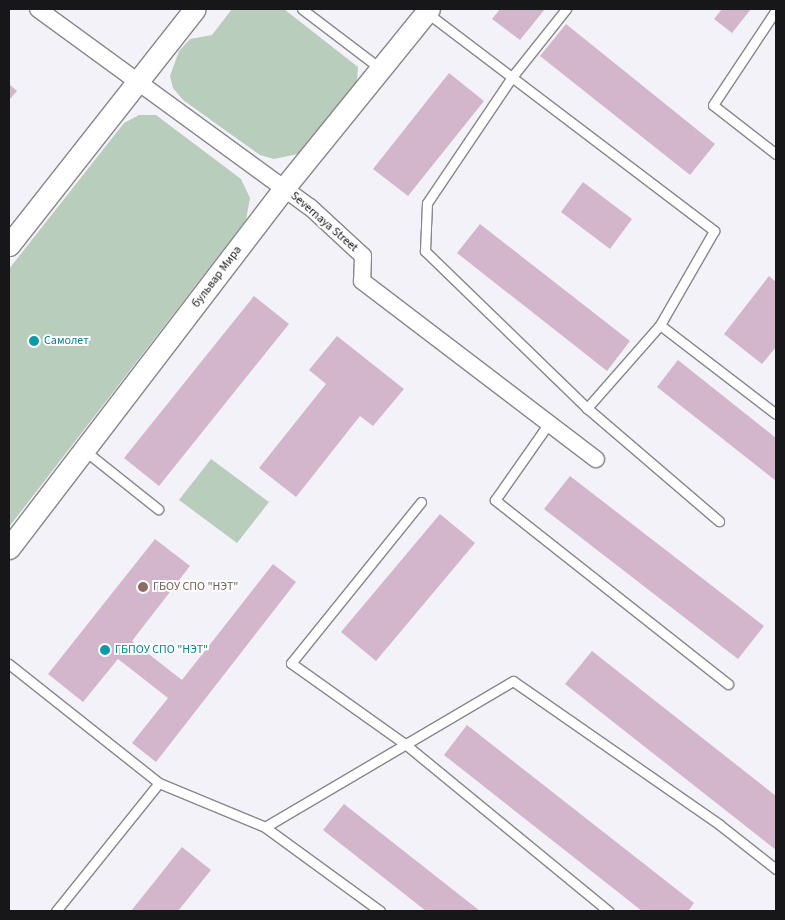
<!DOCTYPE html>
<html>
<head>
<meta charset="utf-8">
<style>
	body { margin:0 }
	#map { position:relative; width:785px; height:920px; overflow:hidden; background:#f4f2f9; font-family:"Source Sans 3",sans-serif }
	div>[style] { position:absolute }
	.green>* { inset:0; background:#b8cdbc }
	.building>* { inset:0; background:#d3b6cc }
	.roads { filter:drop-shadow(1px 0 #89878d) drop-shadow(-1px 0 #89878d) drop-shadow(0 1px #89878d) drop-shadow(0 -1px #89878d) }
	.service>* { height:9px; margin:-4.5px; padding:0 4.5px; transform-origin:4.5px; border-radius:4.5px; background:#fff }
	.minor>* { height:16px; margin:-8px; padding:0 8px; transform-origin:8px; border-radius:8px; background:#fff }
	.tertiary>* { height:21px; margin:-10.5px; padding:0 10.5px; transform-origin:10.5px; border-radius:10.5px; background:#fff }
	.dots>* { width:14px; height:14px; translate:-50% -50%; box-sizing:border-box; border:2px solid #fff; border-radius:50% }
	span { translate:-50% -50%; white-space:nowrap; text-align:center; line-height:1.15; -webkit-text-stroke:4px #fff; paint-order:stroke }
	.street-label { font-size:12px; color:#171618 }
	.culture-label { font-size:12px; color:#0d838f }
	.left { translate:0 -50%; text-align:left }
	.education-label { font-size:12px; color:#785e54 }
	.frame { position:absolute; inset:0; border:10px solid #171618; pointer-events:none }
</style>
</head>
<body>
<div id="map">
	<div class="green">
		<i style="clip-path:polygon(232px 9px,284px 9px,358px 67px,357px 82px,309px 146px,298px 154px,274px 159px,260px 155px,183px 100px,173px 88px,170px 76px,179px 51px,190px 39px,212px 35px)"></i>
		<i style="clip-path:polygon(139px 115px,156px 115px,241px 179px,250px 198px,246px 220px,9px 527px,9px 269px,124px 123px)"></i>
		<i style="clip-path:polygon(211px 459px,269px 502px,237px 543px,179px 500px)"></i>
	</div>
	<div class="building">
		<i style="clip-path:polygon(500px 9px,545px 9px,520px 40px,492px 19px)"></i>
		<i style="clip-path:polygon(722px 9px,751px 9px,732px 33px,714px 19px)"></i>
		<i style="clip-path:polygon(566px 24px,715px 144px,690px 175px,540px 56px)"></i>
		<i style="clip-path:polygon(449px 73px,484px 101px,408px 196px,373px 169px)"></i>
		<i style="clip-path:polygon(9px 84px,17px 91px,9px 100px)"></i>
		<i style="clip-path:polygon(583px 182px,632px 219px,610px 249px,561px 212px)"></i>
		<i style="clip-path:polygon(480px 224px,630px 341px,607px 371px,457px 253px)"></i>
		<i style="clip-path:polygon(769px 276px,776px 282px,776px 347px,762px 364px,724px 334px)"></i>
		<i style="clip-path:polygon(254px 296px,289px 324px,159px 486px,124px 458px)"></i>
		<i style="clip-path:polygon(337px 336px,404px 389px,373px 426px,360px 416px,296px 497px,259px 468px,326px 384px,309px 370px)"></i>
		<i style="clip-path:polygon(678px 360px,776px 438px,776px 481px,657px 387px)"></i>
		<i style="clip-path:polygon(570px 476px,764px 626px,738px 659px,544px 509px)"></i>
		<i style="clip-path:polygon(440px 514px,475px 543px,376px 661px,341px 632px)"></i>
		<i style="clip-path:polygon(155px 539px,190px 566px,132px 641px,182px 680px,273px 564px,296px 582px,156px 762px,132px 743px,168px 698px,118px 659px,83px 702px,48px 674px)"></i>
		<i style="clip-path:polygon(592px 651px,776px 796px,776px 850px,565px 684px)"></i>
		<i style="clip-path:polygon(467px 725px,694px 903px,688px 911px,642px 911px,444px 755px)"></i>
		<i style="clip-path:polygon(344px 804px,480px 911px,426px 911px,323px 830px)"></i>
		<i style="clip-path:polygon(182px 847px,211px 870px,178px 911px,131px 911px)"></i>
	</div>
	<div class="roads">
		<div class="service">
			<i style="left:302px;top:9px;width:99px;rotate:37.2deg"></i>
			<i style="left:566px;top:9px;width:87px;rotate:128.5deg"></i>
			<i style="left:512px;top:77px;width:152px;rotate:124deg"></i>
			<i style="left:427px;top:203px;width:48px;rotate:92.4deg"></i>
			<i style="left:425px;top:251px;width:226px;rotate:44.1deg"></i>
			<i style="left:776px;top:10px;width:114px;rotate:123.6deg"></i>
			<i style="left:713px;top:105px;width:80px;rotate:37.9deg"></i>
			<i style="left:426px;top:12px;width:362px;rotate:37.2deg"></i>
			<i style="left:714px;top:231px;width:108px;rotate:119.9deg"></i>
			<i style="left:660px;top:325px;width:111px;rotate:131.3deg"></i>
			<i style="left:587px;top:408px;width:174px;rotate:40.6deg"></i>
			<i style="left:660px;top:325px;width:146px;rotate:37.5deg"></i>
			<i style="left:549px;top:423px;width:94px;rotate:125deg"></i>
			<i style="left:495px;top:500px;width:297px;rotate:38.3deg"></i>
			<i style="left:84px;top:450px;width:95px;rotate:38.6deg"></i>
			<i style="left:421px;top:502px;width:207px;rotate:128.9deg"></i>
			<i style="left:291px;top:663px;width:140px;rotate:35.4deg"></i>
			<i style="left:405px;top:744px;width:263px;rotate:39.4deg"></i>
			<i style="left:9px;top:664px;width:191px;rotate:38.4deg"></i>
			<i style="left:159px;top:783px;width:115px;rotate:22.5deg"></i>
			<i style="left:56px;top:911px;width:164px;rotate:-51.2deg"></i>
			<i style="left:380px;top:911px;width:142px;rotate:-143.9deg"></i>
			<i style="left:265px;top:827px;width:288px;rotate:-30.5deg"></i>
			<i style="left:513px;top:681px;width:252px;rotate:34.8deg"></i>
			<i style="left:720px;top:825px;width:71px;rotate:38.2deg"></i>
		</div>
		<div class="minor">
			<i style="left:38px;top:9px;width:336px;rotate:36.1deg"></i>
			<i style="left:310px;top:207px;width:72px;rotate:42.8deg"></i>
			<i style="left:363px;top:256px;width:25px;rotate:92deg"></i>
			<i style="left:362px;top:281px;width:294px;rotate:37.3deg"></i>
		</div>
		<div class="tertiary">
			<i style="left:9px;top:245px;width:300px;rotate:-51.8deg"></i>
			<i style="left:9px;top:548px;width:453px;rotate:-52.6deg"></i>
			<i style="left:284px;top:188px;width:230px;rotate:-51deg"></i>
		</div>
	</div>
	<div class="dots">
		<i style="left:34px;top:341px;background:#0f9aa8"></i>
		<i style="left:143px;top:587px;background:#8d6e63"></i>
		<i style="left:105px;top:650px;background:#0f9aa8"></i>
	</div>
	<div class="street-label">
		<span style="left:324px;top:222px;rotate:41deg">Severnaya Street</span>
		<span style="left:217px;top:277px;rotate:-53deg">бульвар Мира</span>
	</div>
	<div class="culture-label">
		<span class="left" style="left:44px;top:341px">Самолет</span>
		<span class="left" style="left:115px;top:650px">ГБПОУ СПО "НЭТ"</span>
	</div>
	<div class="education-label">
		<span class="left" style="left:153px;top:587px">ГБОУ СПО "НЭТ"</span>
	</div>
	<div class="frame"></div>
</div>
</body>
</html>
